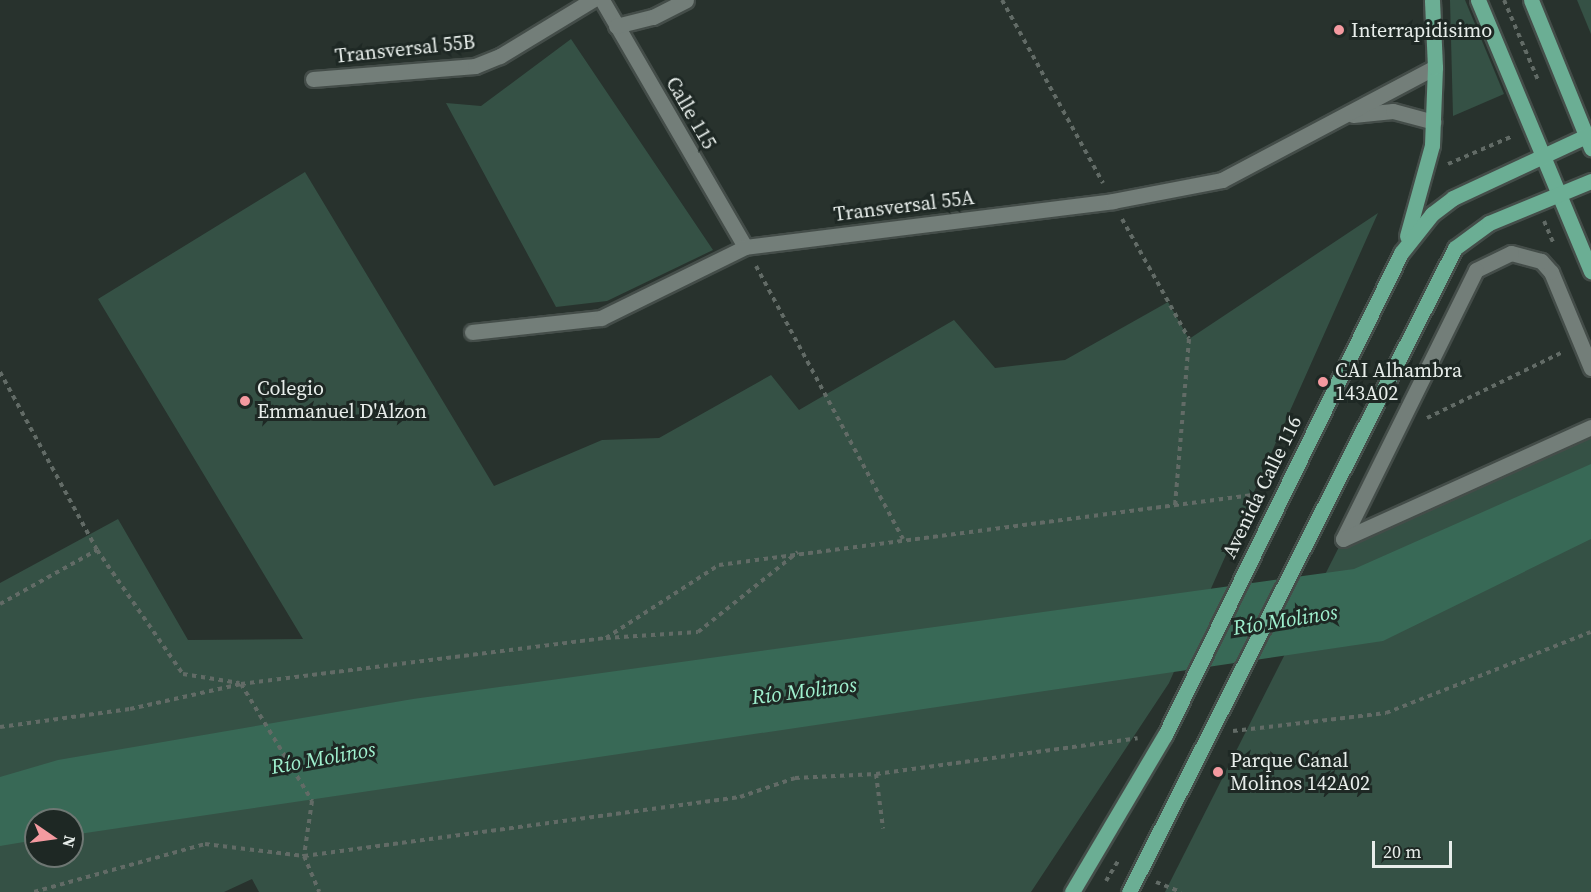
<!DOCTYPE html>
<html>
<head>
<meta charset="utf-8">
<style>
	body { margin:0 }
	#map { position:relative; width:1591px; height:892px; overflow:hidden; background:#28322d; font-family:"Source Serif 4",serif }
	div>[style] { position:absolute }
	.green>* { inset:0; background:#355145 }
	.water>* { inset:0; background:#386956 }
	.path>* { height:4px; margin-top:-2px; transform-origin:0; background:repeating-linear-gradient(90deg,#626b66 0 4.5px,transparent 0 9px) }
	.roads { filter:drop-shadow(2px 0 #444d49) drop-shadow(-2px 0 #444d49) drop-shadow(0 2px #444d49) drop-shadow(0 -2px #444d49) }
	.minor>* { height:15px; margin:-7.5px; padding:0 7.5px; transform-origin:7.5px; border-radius:7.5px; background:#737e79 }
	.major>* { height:15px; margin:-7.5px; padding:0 7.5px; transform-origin:7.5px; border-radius:7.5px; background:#6bae94 }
	.dots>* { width:16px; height:16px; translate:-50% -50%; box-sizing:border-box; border:3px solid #1e2824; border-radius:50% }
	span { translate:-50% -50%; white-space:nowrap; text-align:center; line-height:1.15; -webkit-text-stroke:6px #1e2824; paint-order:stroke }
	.poi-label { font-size:20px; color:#e7edea }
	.left { translate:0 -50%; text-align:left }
	.street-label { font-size:20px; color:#e7edea }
	.water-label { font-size:21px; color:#9ff0ce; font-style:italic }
	.north { position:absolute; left:24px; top:808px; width:60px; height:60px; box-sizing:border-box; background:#1e2824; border:2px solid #6e7773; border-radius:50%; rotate:103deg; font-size:16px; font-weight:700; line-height:24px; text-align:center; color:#e7edea }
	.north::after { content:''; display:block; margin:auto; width:21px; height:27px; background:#f49aa0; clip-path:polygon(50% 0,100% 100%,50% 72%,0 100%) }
	.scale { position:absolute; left:1372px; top:841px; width:80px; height:27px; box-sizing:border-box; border:3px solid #e7edea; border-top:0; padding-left:8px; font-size:18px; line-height:21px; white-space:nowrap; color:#e7edea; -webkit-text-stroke:4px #1e2824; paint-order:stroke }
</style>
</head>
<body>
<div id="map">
	<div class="green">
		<i style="clip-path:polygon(1450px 0,1465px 0,1504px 94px,1453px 116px)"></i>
		<i style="clip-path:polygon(1577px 0,1591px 0,1591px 34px)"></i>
		<i style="clip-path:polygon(571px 39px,713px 250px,607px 301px,556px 307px,446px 103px,481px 106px)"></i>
		<i style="clip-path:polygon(evenodd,305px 172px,494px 486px,602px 440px,659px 438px,771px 375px,799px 410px,954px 320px,995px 368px,1065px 360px,1168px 302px,1189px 339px,1378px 213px,1169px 683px,1031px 892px,259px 892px,252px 879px,224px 892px,0 892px,0 583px,118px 519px,188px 640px,303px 639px,98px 299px,305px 172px,36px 820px,72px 820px,72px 856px,36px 856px,36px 820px)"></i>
		<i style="clip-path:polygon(1591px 427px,1591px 892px,1165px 892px,1343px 539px)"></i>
	</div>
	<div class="water">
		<i style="clip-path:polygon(1591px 464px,1591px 539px,1383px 641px,72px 835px,72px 820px,36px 820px,36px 840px,0 846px,0 777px,58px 760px,413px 699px,1354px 569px)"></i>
	</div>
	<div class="path">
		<i style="left:1002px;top:0;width:209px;rotate:61.1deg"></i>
		<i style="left:1504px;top:0;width:87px;rotate:67deg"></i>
		<i style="left:1448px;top:164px;width:71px;rotate:-23.3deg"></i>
		<i style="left:1122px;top:219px;width:137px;rotate:60.8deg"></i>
		<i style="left:1189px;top:339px;width:167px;rotate:94.8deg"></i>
		<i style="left:1544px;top:221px;width:25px;rotate:67deg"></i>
		<i style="left:756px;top:266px;width:310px;rotate:61.7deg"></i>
		<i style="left:0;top:372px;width:203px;rotate:61.4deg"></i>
		<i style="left:1427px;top:418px;width:151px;rotate:-25.9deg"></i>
		<i style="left:0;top:604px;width:111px;rotate:-29.1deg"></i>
		<i style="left:97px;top:550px;width:151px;rotate:55.3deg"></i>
		<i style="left:183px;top:674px;width:57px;rotate:9.1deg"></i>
		<i style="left:606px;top:638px;width:135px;rotate:-32.9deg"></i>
		<i style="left:719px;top:565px;width:546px;rotate:-7.48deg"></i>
		<i style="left:241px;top:684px;width:137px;rotate:58.7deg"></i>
		<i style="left:312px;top:801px;width:56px;rotate:98.3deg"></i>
		<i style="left:304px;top:856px;width:39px;rotate:67deg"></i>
		<i style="left:0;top:727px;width:131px;rotate:-7.9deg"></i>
		<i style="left:130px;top:709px;width:114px;rotate:-12.7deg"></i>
		<i style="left:241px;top:684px;width:368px;rotate:-7.2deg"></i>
		<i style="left:606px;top:638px;width:92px;rotate:-3.7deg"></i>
		<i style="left:698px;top:632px;width:128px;rotate:-38.7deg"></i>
		<i style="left:1233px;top:731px;width:154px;rotate:-6.7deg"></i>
		<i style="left:1386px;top:713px;width:220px;rotate:-21.6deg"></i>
		<i style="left:876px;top:774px;width:55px;rotate:82.7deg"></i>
		<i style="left:1106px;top:881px;width:26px;rotate:-59deg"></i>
		<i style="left:1156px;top:882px;width:27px;rotate:22deg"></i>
		<i style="left:34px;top:892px;width:178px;rotate:-15.7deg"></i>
		<i style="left:205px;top:844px;width:100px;rotate:6.9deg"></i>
		<i style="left:304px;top:856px;width:440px;rotate:-7.7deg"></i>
		<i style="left:740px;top:797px;width:58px;rotate:-19.1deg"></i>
		<i style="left:795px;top:778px;width:81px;rotate:-2.8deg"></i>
		<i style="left:876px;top:774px;width:264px;rotate:-7.8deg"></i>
	</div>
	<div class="roads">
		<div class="minor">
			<i style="left:602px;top:0;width:285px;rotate:59.9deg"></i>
			<i style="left:616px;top:26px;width:38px;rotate:-14deg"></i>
			<i style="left:653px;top:17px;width:37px;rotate:-27deg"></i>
			<i style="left:313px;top:79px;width:163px;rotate:-4.6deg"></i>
			<i style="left:475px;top:66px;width:27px;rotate:-22deg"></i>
			<i style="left:500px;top:56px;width:108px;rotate:-31.3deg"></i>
			<i style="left:1353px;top:115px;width:40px;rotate:-5.7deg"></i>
			<i style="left:1393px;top:111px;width:42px;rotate:15deg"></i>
			<i style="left:472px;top:332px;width:130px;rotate:-6.2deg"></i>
			<i style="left:601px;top:318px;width:161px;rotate:-26.2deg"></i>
			<i style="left:745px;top:247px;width:371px;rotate:-7.1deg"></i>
			<i style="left:1113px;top:201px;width:111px;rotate:-10.9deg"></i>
			<i style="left:1222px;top:180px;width:241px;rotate:-27.9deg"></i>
			<i style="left:1591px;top:368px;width:104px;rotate:-112.6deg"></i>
			<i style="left:1551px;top:272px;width:15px;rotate:-132deg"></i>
			<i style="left:1541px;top:261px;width:31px;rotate:-165deg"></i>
			<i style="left:1511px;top:253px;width:39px;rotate:154deg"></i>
			<i style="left:1476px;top:270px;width:300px;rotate:116.3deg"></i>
			<i style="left:1343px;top:539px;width:272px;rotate:-24.3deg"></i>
		</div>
		<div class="major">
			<i style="left:1478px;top:0;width:294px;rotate:67.4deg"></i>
			<i style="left:1531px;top:0;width:160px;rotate:67.9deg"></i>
			<i style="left:1407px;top:236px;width:94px;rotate:-74.6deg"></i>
			<i style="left:1432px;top:145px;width:78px;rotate:-87.8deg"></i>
			<i style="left:1435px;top:67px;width:67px;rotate:-92.6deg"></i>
			<i style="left:1072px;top:892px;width:182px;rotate:-59.4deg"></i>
			<i style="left:1165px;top:735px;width:537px;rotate:-63.91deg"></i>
			<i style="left:1401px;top:253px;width:50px;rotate:-51.5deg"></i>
			<i style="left:1432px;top:214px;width:26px;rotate:-37deg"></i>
			<i style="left:1453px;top:198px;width:147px;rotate:-25deg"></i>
			<i style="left:1129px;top:892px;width:722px;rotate:-63.15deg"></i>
			<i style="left:1455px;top:248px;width:42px;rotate:-36.3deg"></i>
			<i style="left:1489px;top:223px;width:110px;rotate:-22.4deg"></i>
		</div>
	</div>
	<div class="dots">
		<i style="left:1339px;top:30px;background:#f49aa0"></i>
		<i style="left:1323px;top:382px;background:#f49aa0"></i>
		<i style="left:245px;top:401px;background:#f49aa0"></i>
		<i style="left:1218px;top:772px;background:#f49aa0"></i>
	</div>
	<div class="poi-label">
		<span class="left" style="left:1351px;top:30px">Interrapidisimo</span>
		<span class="left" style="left:1335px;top:382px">CAI Alhambra<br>143A02</span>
		<span class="left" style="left:257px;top:400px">Colegio<br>Emmanuel D'Alzon</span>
		<span class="left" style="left:1230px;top:772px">Parque Canal<br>Molinos 142A02</span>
	</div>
	<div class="street-label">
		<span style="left:405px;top:49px;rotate:-6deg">Transversal 55B</span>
		<span style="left:691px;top:113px;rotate:60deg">Calle 115</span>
		<span style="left:904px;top:206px;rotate:-7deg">Transversal 55A</span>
		<span style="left:1262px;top:487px;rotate:-64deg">Avenida Calle 116</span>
	</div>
	<div class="water-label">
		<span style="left:1285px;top:620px;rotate:-9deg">Río Molinos</span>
		<span style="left:804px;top:691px;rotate:-7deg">Río Molinos</span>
		<span style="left:323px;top:758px;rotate:-10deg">Río Molinos</span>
	</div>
	<div class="north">N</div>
	<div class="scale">20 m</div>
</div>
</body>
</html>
